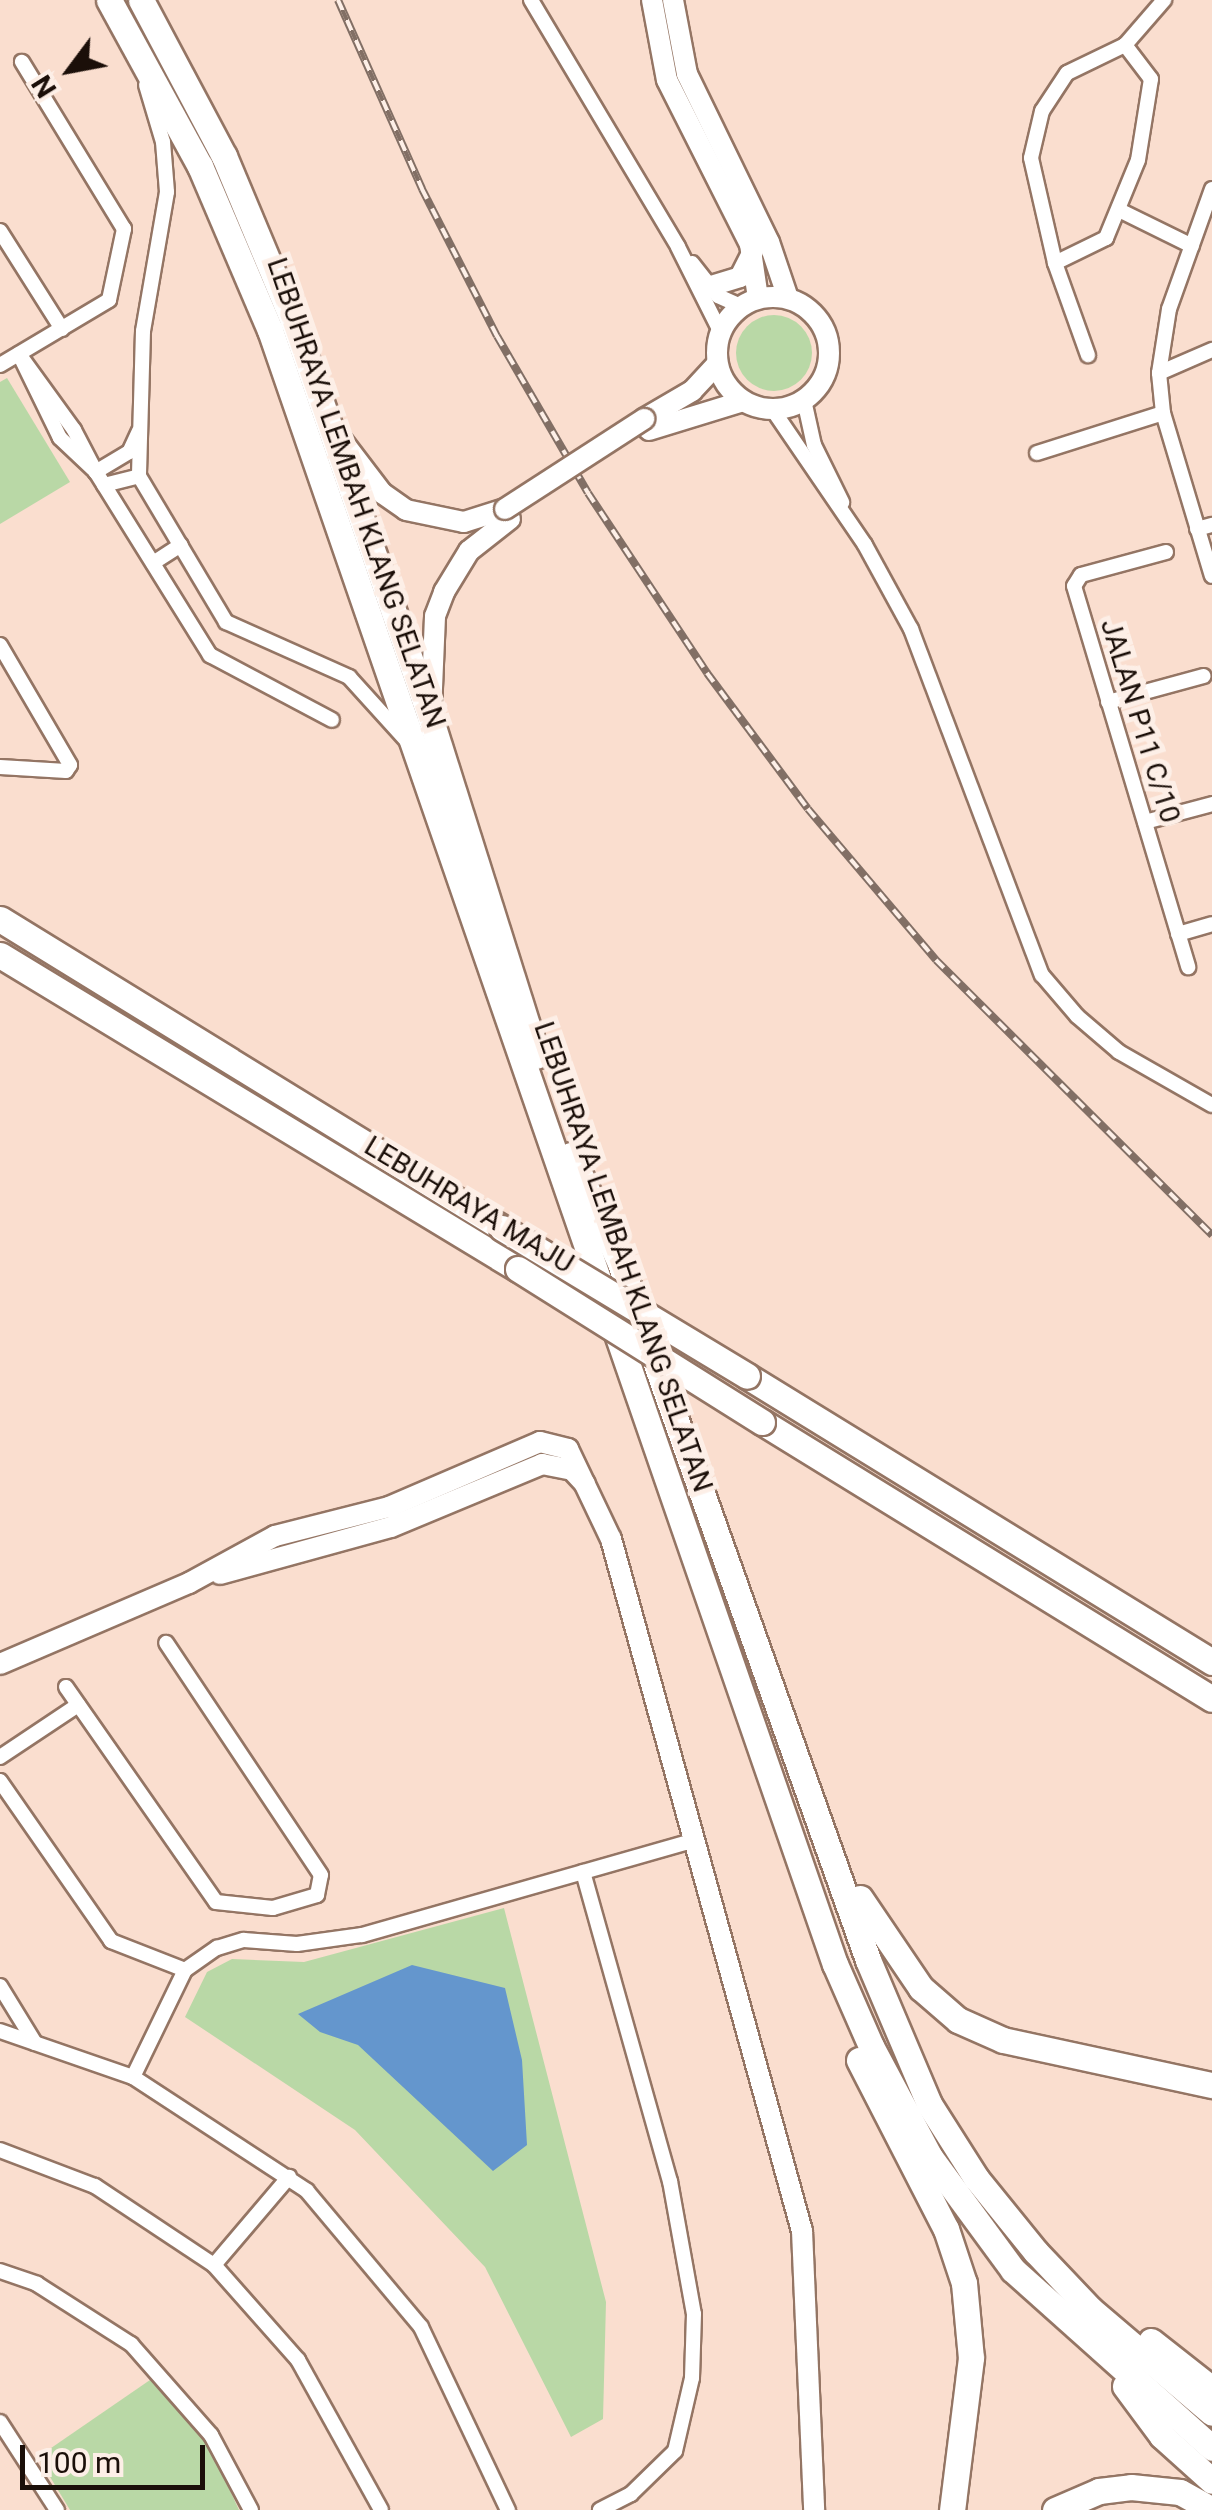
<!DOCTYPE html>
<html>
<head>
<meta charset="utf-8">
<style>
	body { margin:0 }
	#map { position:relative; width:1212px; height:2510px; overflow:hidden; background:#fadecf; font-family:Roboto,sans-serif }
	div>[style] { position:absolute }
	.green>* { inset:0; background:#b9d8a6 }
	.round { border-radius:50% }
	.water>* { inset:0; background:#6496cd }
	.roads { filter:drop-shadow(2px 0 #947564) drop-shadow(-2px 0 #947564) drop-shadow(0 2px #947564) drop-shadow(0 -2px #947564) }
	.street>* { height:14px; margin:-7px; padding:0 7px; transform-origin:7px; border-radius:7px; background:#fff }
	.secondary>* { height:20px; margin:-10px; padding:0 10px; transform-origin:10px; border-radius:10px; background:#fff }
	.secondary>.ring { margin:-10px; padding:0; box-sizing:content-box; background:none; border:20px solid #fff; border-radius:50% }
	.highway>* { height:25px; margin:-12.5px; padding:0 12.5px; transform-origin:12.5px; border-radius:12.5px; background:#fff }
	.rail>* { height:8px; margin-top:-4px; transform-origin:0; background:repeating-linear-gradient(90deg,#fdefe7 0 11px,#826f65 0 22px); box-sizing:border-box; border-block:2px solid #826f65 }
	.bridges { filter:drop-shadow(2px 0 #947564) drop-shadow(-2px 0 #947564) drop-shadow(0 2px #947564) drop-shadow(0 -2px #947564) }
	.secondary-bridge>* { height:20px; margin:-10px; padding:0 10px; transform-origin:10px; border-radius:10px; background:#fff }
	.highway-bridge>* { height:25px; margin:-12.5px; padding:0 12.5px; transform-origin:12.5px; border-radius:12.5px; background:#fff }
	span { translate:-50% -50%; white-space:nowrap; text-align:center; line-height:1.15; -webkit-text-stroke:10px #fdefe7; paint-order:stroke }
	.street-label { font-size:28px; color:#1b0f09 }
	.north { position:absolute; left:20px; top:20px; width:100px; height:100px; -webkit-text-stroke:8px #fdefe7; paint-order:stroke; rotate:238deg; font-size:28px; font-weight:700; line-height:40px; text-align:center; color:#1b0f09 }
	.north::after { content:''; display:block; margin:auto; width:35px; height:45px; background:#1b0f09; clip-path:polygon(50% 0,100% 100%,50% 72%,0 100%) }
	.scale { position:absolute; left:20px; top:2445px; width:185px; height:45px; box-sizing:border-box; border:5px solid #1b0f09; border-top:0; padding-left:12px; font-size:30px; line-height:35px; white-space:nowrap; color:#1b0f09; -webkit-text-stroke:8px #fdefe7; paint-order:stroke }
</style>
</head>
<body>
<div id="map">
	<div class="green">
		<i class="round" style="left:736px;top:315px;width:76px;height:76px"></i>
		<i style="clip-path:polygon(7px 378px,70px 482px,0 524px,0 382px)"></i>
		<i style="clip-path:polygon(504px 1908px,606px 2302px,603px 2419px,571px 2437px,485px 2267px,355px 2130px,185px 2017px,207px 1972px,232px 1959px,304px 1962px)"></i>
		<i style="clip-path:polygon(150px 2380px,210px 2447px,239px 2510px,70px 2510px,38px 2457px)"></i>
	</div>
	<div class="water">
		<i style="clip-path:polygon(412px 1965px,505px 1988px,522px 2060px,527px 2145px,493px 2171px,358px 2045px,320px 2032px,298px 2014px)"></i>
	</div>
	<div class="roads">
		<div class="street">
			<i style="left:531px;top:0;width:287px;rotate:59.2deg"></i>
			<i style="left:678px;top:247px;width:94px;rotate:63.4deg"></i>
			<i style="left:1125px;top:45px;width:60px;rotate:-49.1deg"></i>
			<i style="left:146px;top:85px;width:59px;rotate:73.4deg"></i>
			<i style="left:163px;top:142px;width:50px;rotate:85.4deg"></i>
			<i style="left:167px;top:192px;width:141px;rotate:99.8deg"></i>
			<i style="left:143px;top:331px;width:145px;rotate:91.6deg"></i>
			<i style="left:139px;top:476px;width:170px;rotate:59.2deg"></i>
			<i style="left:226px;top:622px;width:135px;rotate:24.1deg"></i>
			<i style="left:349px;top:677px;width:86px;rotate:47.8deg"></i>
			<i style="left:1212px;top:189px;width:127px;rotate:109.7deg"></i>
			<i style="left:1169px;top:309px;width:65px;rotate:98.9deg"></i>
			<i style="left:1159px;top:373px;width:40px;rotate:84.3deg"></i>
			<i style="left:1163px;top:413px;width:170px;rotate:73.3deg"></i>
			<i style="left:1121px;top:211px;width:79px;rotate:26.2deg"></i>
			<i style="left:0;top:231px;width:116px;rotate:57.7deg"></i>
			<i style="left:692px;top:263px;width:42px;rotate:51.8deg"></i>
			<i style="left:718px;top:296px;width:24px;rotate:24deg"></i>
			<i style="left:1055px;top:263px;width:57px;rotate:-26.1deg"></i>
			<i style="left:1106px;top:238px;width:84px;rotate:-67.7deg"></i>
			<i style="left:1138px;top:160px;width:82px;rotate:-80.9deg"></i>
			<i style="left:1151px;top:79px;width:43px;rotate:-127.4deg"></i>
			<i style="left:1125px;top:45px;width:64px;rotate:154.2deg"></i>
			<i style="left:1067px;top:73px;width:45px;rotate:123.3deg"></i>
			<i style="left:1042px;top:111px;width:48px;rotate:103.2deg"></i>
			<i style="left:1031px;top:158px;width:108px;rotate:77.1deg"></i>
			<i style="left:1055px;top:263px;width:98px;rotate:70.3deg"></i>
			<i style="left:19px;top:354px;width:94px;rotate:54.1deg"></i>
			<i style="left:74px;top:430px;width:47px;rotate:62.4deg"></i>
			<i style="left:96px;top:472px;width:50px;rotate:-136.6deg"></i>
			<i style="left:60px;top:438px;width:93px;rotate:-116deg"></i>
			<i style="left:0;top:365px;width:127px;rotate:-30.8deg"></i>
			<i style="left:109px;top:300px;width:73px;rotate:-78.1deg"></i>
			<i style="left:124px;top:229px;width:196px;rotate:-121.4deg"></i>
			<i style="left:1159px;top:373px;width:58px;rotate:-23.5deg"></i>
			<i style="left:804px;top:400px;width:46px;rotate:77.5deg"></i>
			<i style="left:814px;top:445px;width:64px;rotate:63.8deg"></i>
			<i style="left:773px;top:410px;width:163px;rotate:55.7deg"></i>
			<i style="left:865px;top:545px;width:96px;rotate:61.3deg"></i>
			<i style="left:911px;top:629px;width:370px;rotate:69.3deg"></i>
			<i style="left:1042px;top:975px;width:54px;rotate:49.5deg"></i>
			<i style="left:1077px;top:1016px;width:55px;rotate:40.6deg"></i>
			<i style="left:1119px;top:1052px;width:107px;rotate:29.7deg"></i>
			<i style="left:139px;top:431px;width:23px;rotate:115deg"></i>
			<i style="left:129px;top:452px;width:39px;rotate:149deg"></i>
			<i style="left:96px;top:472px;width:216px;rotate:58.1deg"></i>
			<i style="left:210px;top:655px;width:138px;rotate:28deg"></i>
			<i style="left:1037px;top:453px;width:132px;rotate:-17.6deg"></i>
			<i style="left:104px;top:485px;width:36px;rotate:-14deg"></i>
			<i style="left:1197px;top:529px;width:16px;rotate:-15deg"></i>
			<i style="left:1166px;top:552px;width:88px;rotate:164.9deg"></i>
			<i style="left:1081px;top:575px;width:13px;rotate:122deg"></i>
			<i style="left:1074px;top:586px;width:398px;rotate:73.3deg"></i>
			<i style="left:153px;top:563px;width:33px;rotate:-33deg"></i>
			<i style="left:0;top:645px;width:139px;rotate:59.7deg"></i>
			<i style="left:70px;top:765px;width:7px;rotate:124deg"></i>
			<i style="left:66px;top:771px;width:66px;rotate:-176.5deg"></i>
			<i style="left:1108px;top:702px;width:99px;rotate:-15.2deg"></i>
			<i style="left:1145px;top:822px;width:69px;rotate:-15deg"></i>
			<i style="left:1178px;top:934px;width:35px;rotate:-16deg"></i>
			<i style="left:66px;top:1687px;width:262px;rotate:55.1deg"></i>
			<i style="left:216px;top:1902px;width:57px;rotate:6deg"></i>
			<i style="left:273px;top:1908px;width:46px;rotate:-16.5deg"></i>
			<i style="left:317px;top:1895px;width:20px;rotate:-79deg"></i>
			<i style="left:321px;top:1875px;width:279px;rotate:-123.7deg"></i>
			<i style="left:0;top:1757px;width:94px;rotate:-33.7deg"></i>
			<i style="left:0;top:1781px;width:195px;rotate:55.2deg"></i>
			<i style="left:111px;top:1941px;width:79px;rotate:21.4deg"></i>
			<i style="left:583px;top:1872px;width:321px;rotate:74.3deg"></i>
			<i style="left:670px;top:2181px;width:135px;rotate:79.8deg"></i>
			<i style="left:694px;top:2314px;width:64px;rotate:91.8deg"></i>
			<i style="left:692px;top:2378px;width:75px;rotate:103.1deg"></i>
			<i style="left:675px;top:2451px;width:62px;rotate:135.7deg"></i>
			<i style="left:631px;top:2494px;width:35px;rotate:153deg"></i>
			<i style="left:0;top:1986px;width:67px;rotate:58.4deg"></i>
			<i style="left:0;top:2031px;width:141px;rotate:19.1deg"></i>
			<i style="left:133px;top:2077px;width:208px;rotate:33.2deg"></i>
			<i style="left:307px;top:2191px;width:177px;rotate:50deg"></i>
			<i style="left:421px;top:2327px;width:203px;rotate:64.6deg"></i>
			<i style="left:133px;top:2077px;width:119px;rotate:-64.1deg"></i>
			<i style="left:185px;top:1970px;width:39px;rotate:-35deg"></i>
			<i style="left:217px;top:1948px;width:28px;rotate:-17deg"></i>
			<i style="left:244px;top:1940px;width:53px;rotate:4.3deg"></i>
			<i style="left:297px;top:1944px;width:66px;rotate:-7.9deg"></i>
			<i style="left:362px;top:1935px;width:347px;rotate:-15.9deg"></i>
			<i style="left:0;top:2150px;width:102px;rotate:20.8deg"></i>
			<i style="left:95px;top:2186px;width:143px;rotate:33.6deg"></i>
			<i style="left:214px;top:2265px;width:127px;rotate:48.5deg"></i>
			<i style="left:298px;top:2360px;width:171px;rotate:61deg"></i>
			<i style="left:214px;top:2265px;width:116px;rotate:-49.6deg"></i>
			<i style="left:0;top:2271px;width:39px;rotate:19deg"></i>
			<i style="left:37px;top:2284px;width:112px;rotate:32.6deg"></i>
			<i style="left:131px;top:2344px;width:121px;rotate:48.7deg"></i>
			<i style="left:211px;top:2435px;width:85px;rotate:61.9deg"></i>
			<i style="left:0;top:2422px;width:105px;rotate:57.1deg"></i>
		</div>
		<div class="secondary">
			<i style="left:652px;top:0;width:81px;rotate:79.4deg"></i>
			<i style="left:667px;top:80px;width:184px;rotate:63.2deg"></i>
			<i style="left:750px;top:244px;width:55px;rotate:81.6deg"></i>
			<i style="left:673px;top:0;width:75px;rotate:79.3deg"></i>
			<i style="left:687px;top:74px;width:187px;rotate:64deg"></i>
			<i style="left:769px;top:242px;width:59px;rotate:71.3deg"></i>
			<i style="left:711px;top:286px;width:30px;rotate:-17deg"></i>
			<i style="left:740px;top:277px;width:29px;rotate:-63deg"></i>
			<i class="ring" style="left:717px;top:297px;width:92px;height:92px"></i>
			<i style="left:644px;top:419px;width:56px;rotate:-30.3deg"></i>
			<i style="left:692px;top:391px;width:37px;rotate:-47deg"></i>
			<i style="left:334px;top:430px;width:79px;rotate:52.7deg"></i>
			<i style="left:382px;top:493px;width:29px;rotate:35deg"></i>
			<i style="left:406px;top:510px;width:59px;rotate:11.7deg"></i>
			<i style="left:464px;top:522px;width:43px;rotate:-17.6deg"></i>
			<i style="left:649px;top:430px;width:98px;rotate:-17.1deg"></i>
			<i style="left:431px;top:712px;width:96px;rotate:-87.6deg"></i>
			<i style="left:435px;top:616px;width:26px;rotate:-69deg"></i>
			<i style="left:444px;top:592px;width:48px;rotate:-58.6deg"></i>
			<i style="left:469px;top:551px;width:52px;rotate:-38deg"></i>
			<i style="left:220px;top:1574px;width:177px;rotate:-15.4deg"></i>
			<i style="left:391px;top:1527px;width:164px;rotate:-22.6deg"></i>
			<i style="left:542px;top:1464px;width:31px;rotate:11deg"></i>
			<i style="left:572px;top:1470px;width:19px;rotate:47deg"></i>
			<i style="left:0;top:1664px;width:206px;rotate:-23.2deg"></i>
			<i style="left:189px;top:1583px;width:98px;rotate:-28.7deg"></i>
			<i style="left:275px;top:1536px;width:118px;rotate:-14.3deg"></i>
			<i style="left:389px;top:1507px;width:164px;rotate:-23.3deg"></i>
			<i style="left:540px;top:1442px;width:29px;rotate:14deg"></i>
			<i style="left:568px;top:1449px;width:100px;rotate:64.5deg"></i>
			<i style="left:611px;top:1539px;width:718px;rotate:74.57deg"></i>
			<i style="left:802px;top:2231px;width:279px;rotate:87.5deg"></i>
		</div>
		<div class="highway">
			<i style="left:109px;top:0;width:189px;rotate:61.3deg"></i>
			<i style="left:200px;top:166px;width:178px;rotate:66.9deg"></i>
			<i style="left:270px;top:330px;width:1729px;rotate:70.93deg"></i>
			<i style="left:835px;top:1964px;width:90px;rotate:66.3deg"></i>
			<i style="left:871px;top:2046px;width:126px;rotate:62deg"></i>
			<i style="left:930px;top:2157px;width:140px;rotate:53.7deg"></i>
			<i style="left:1013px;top:2270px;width:267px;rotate:41.8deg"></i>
			<i style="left:141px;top:0;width:177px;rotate:62deg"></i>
			<i style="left:224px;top:156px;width:179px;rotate:67.3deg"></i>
			<i style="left:293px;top:321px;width:419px;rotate:70.9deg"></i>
			<i style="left:430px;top:717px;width:355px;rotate:72.5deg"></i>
			<i style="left:0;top:919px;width:589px;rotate:31.61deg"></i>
			<i style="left:0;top:955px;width:606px;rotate:31.22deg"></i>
			<i style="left:571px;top:1155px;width:119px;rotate:65.6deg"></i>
			<i style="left:620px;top:1263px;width:740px;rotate:70.41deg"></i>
			<i style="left:868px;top:1960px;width:156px;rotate:67deg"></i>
			<i style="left:929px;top:2104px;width:88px;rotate:57.6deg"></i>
			<i style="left:976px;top:2178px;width:95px;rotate:51deg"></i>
			<i style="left:1036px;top:2252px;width:79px;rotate:46.5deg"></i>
			<i style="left:1090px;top:2309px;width:160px;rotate:40.4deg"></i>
			<i style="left:747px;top:1376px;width:546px;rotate:31.59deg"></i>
			<i style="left:762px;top:1422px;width:528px;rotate:31.61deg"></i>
			<i style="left:860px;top:1898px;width:109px;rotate:55.9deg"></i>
			<i style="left:921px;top:1988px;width:49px;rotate:40.9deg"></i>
			<i style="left:958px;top:2020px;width:49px;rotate:24deg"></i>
			<i style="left:1003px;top:2040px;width:214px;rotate:12.2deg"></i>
			<i style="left:859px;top:2060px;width:190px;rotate:62.8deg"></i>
			<i style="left:946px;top:2229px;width:57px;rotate:71.6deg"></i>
			<i style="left:964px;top:2283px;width:75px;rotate:84.7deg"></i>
			<i style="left:971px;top:2358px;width:153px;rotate:97.1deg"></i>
			<i style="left:1151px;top:2341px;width:78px;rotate:38.2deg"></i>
			<i style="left:1125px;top:2386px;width:62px;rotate:53.5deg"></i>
			<i style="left:1162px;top:2436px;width:67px;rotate:42deg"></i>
			<i style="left:1055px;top:2510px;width:48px;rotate:-23.4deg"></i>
			<i style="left:1099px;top:2491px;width:32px;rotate:-7deg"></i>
			<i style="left:1131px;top:2487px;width:49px;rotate:5.8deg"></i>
			<i style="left:1180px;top:2492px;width:37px;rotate:29deg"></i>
		</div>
	</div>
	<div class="rail">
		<i style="left:338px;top:0;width:207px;rotate:66deg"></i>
		<i style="left:422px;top:189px;width:165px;rotate:63deg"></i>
		<i style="left:497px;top:336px;width:181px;rotate:59.9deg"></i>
		<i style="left:588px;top:493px;width:216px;rotate:56.5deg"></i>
		<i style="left:707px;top:673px;width:169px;rotate:53.4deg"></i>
		<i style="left:808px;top:809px;width:198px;rotate:49.7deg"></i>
		<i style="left:936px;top:960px;width:390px;rotate:44.9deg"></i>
	</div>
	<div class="bridges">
		<div class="secondary-bridge">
			<i style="left:505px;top:509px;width:166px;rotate:-32.9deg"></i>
		</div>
		<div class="highway-bridge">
			<i style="left:502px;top:1228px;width:286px;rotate:31.1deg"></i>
			<i style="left:518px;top:1269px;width:288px;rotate:32.1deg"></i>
		</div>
	</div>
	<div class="street-label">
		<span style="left:356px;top:493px;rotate:71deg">LEBUHRAYA LEMBAH KLANG SELATAN</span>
		<span style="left:1140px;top:721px;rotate:73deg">JALAN P11 C/10</span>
		<span style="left:469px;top:1205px;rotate:31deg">LEBUHRAYA MAJU</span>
		<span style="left:623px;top:1257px;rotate:71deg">LEBUHRAYA LEMBAH KLANG SELATAN</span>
	</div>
	<div class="north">N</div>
	<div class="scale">100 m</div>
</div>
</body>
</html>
